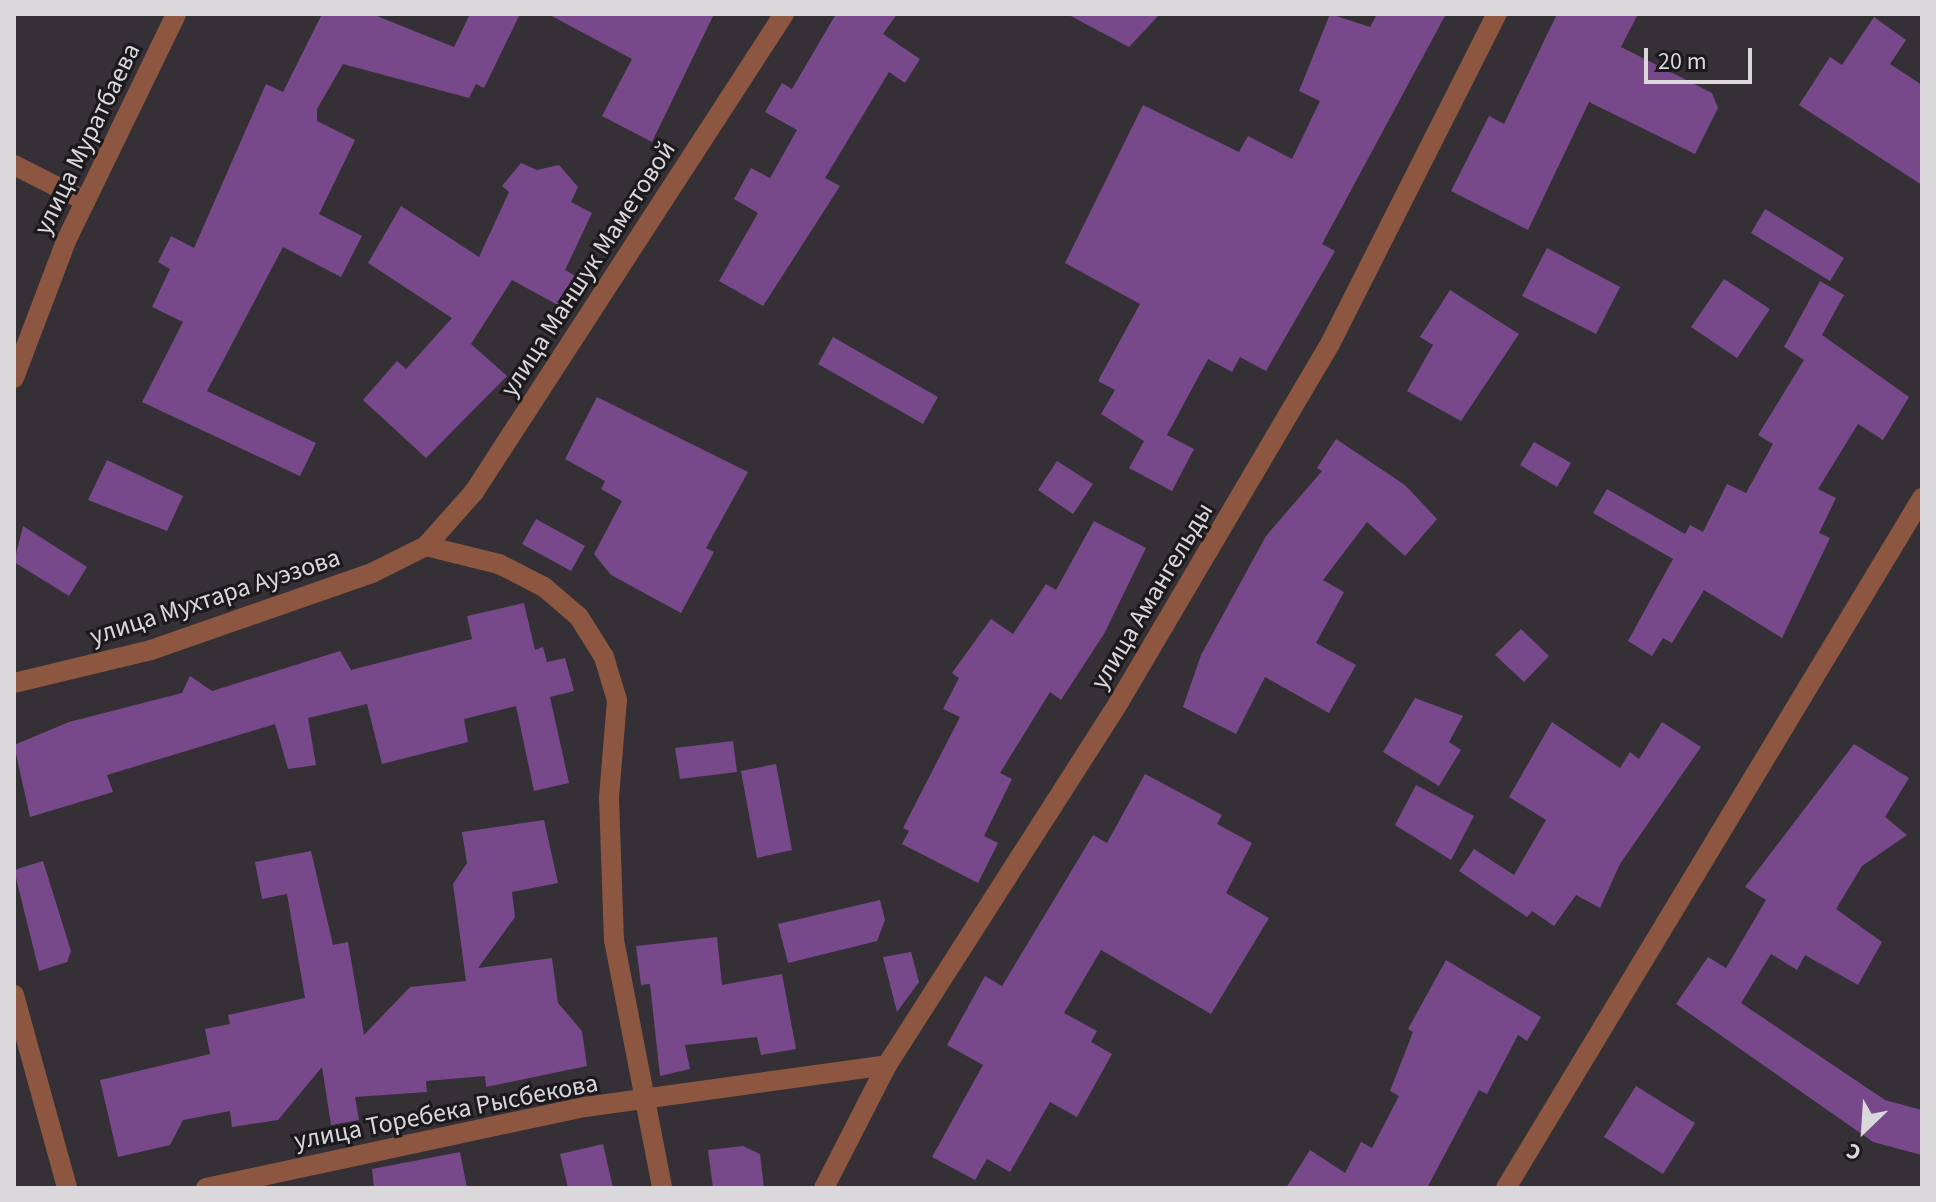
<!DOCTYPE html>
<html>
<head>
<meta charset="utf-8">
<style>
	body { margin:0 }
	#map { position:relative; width:1936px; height:1202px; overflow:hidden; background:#343036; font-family:"Source Sans 3",sans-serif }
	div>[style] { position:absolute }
	.building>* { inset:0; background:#77498b }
	.minor>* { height:20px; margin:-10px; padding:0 10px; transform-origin:10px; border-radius:10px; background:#8c5641 }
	span { translate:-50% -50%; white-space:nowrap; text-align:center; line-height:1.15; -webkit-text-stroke:6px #1b191c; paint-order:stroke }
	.street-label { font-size:26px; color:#dbd8dc }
	.frame { position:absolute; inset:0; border:16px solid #dbd8dc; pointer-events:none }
	.north { position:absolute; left:1824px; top:1090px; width:80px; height:80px; -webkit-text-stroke:6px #1b191c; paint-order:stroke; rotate:205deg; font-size:22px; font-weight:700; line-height:32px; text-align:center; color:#dbd8dc }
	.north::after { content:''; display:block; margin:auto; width:28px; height:36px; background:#dbd8dc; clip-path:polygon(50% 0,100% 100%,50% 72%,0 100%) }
	.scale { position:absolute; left:1644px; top:48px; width:108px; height:36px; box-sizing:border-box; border:4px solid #dbd8dc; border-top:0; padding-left:10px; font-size:24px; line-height:28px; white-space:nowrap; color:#dbd8dc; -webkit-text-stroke:6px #1b191c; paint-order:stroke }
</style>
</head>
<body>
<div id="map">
	<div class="building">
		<i style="clip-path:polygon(322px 14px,372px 14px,454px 47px,470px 14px,520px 14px,484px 88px,476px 84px,469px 98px,343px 64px,317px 109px,317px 121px,355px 140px,319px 214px,362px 236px,341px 277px,283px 247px,207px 391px,316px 443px,300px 476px,142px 402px,183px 322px,152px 307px,170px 269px,158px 262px,171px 236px,194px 248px,266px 84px,283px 92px)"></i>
		<i style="clip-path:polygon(548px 14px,714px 14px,652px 142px,602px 116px,632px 59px)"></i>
		<i style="clip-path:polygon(836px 14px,897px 14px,883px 34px,920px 59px,905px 83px,889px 72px,825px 178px,840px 186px,763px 306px,719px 281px,758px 213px,734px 199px,751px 168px,770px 178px,797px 130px,765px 112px,782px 83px,792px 89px)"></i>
		<i style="clip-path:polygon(1067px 14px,1160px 14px,1129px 47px)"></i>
		<i style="clip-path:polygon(1330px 14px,1370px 27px,1377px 14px,1446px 14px,1322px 244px,1335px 251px,1266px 371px,1240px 357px,1232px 372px,1208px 359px,1167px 435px,1194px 449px,1172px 491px,1129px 468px,1144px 441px,1101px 414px,1115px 390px,1098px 381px,1140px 304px,1065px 263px,1143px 105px,1239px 152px,1248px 136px,1292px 159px,1320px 101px,1299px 91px)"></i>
		<i style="clip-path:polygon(1557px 14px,1638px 14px,1621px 47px,1712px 93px,1718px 108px,1695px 154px,1589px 102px,1528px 230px,1451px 191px,1489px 116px,1504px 124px)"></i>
		<i style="clip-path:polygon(1874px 17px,1906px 40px,1890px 64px,1922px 85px,1922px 185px,1799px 105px,1830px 57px,1842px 65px)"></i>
		<i style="clip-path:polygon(521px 163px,537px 170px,559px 165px,578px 187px,571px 202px,592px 213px,565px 270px,583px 280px,567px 310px,512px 280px,471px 344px,507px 376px,426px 458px,363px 400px,397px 361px,406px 369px,452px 318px,368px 263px,401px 206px,479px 257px,509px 192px,502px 186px)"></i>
		<i style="clip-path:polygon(1765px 209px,1844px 258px,1830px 281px,1751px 233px)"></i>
		<i style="clip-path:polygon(1547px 248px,1620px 287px,1596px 334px,1522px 296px)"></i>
		<i style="clip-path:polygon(1724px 279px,1770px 309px,1737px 358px,1691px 327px)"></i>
		<i style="clip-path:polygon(1820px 281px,1844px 295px,1822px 335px,1909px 397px,1883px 440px,1858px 424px,1818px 489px,1836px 498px,1819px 533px,1830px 538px,1782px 638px,1704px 590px,1672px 643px,1663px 638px,1652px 656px,1628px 641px,1673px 559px,1593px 513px,1607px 489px,1685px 534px,1690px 525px,1703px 532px,1727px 484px,1746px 493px,1773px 444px,1758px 435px,1804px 360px,1784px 347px)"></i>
		<i style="clip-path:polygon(1450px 290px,1519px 334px,1461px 421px,1407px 391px,1433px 345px,1420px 337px)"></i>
		<i style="clip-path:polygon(833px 337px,938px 397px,923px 424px,818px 364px)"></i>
		<i style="clip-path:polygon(597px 397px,748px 472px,706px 548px,714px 552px,681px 613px,611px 575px,594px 554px,622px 501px,601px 489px,605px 481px,565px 459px)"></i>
		<i style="clip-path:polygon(1336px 439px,1405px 485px,1437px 519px,1405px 556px,1367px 522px,1323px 580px,1344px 592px,1316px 643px,1356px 665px,1329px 713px,1265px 677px,1236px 734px,1183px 707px,1201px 655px,1266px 536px,1322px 471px,1317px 468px)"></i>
		<i style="clip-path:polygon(1534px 442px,1571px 463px,1557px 487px,1520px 465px)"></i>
		<i style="clip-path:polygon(107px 460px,183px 496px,167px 531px,88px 500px)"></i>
		<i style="clip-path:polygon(1057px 461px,1093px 484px,1073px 514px,1038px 490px)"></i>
		<i style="clip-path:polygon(536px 519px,585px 546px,571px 571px,522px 544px)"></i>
		<i style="clip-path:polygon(1094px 521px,1146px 548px,1104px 634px,1061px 700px,1050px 692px,1000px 773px,1012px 779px,984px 836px,998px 843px,978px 883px,902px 844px,909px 831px,903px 828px,960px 717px,943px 709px,959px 678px,952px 673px,991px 619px,1013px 634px,1046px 584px,1056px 590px)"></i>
		<i style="clip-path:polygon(23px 526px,87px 567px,69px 596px,14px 562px)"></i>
		<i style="clip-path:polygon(524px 603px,535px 650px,543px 647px,547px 662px,565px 658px,574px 691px,550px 697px,569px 783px,534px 791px,516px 706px,464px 719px,468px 742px,382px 764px,367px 704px,308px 718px,316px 765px,288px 769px,275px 724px,107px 775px,113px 792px,30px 817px,14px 745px,69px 722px,182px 693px,190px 676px,212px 691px,340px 651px,351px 670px,472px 639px,467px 616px)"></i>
		<i style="clip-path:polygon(1521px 629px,1549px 656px,1524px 682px,1495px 655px)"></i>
		<i style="clip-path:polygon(1415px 698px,1463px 716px,1449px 742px,1461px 750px,1439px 786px,1383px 752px)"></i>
		<i style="clip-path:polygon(1552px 722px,1620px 768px,1630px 752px,1639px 759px,1662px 722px,1701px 747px,1620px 864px,1600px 908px,1576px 895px,1554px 926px,1532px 911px,1527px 917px,1459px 871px,1474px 849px,1514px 875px,1546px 820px,1509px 797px)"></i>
		<i style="clip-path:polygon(733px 741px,737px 772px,680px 779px,675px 748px)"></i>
		<i style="clip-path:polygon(1854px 744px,1909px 778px,1885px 817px,1907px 835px,1862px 866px,1836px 909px,1882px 942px,1858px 985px,1805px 955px,1797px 970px,1771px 954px,1741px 1003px,1885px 1100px,1922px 1110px,1922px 1155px,1873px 1142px,1676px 1004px,1708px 957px,1726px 968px,1766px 900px,1745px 887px)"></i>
		<i style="clip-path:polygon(776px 764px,792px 850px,757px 858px,741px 771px)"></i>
		<i style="clip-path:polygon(1145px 774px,1222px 815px,1217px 824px,1252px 843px,1226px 893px,1269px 918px,1211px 1014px,1101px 950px,1064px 1013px,1097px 1031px,1091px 1042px,1112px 1054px,1077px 1117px,1050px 1102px,1010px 1172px,987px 1159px,975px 1180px,932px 1157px,983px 1065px,947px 1045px,985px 976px,1002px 986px,1093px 835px,1107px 843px)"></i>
		<i style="clip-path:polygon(1416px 785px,1474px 816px,1451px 860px,1395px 825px)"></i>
		<i style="clip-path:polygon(544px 820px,558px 883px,512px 892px,515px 917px,478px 968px,552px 958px,558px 1003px,582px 1031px,587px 1066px,486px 1087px,485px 1076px,426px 1081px,427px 1092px,355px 1097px,359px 1120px,331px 1125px,322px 1067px,278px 1120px,232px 1127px,230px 1111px,183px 1120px,170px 1145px,118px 1157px,100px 1080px,210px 1054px,205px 1029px,230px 1024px,228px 1015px,305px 998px,287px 894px,262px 899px,255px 862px,311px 851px,333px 945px,348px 942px,364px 1035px,410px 987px,466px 981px,453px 884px,467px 863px,462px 832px)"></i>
		<i style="clip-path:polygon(43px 861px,71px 951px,67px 962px,39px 971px,14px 870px)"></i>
		<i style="clip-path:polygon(880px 900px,885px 920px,877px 941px,788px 963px,778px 924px)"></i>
		<i style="clip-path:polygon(717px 937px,722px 985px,782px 974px,796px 1049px,761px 1055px,757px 1037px,685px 1045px,690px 1069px,660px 1076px,650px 984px,641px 985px,636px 946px)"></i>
		<i style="clip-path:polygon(911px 952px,919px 982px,897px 1012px,883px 957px)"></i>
		<i style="clip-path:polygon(1446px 960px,1541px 1017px,1527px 1041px,1518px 1035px,1487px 1094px,1479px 1090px,1427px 1188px,1286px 1188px,1310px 1150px,1345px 1173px,1361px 1142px,1372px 1148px,1399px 1096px,1390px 1091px,1413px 1032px,1408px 1029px)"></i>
		<i style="clip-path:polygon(1636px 1086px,1695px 1123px,1663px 1174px,1604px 1137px)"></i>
		<i style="clip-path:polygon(603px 1144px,613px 1188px,568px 1188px,560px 1154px)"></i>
		<i style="clip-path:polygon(743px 1146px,760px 1154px,764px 1188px,713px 1188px,708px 1150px)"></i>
		<i style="clip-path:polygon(460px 1152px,467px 1188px,374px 1188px,372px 1169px)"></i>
	</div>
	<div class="minor">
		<i style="left:14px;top:165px;width:80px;rotate:26.9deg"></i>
		<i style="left:14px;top:378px;width:147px;rotate:-69.2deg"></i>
		<i style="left:66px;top:241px;width:252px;rotate:-64.1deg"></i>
		<i style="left:426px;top:546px;width:75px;rotate:13.9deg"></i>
		<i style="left:499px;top:564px;width:51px;rotate:27.1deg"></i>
		<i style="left:544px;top:587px;width:46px;rotate:40.6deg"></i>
		<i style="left:579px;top:617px;width:47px;rotate:58deg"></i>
		<i style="left:604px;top:657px;width:45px;rotate:73.2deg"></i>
		<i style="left:617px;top:700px;width:98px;rotate:94.7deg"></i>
		<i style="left:609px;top:798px;width:142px;rotate:88deg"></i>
		<i style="left:614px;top:940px;width:253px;rotate:79deg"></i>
		<i style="left:14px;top:683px;width:141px;rotate:-13.5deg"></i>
		<i style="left:151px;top:650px;width:234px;rotate:-19.2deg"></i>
		<i style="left:372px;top:573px;width:60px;rotate:-26.6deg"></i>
		<i style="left:426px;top:546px;width:72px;rotate:-48.4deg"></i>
		<i style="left:474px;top:492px;width:570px;rotate:-57.04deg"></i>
		<i style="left:14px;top:995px;width:200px;rotate:74.6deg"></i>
		<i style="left:206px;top:1188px;width:388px;rotate:-12.1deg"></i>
		<i style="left:585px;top:1107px;width:305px;rotate:-7.9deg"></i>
		<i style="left:824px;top:1188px;width:138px;rotate:-62.9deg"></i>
		<i style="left:887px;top:1065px;width:431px;rotate:-57.4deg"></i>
		<i style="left:1119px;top:702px;width:416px;rotate:-59.5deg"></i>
		<i style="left:1330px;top:344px;width:370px;rotate:-63.2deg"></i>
		<i style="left:1506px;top:1188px;width:806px;rotate:-58.91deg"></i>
	</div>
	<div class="street-label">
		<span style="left:87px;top:139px;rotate:-64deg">улица Муратбаева</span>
		<span style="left:588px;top:269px;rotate:-57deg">улица Маншук Маметовой</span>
		<span style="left:1152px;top:596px;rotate:-59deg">улица Амангельды</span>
		<span style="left:215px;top:597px;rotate:-18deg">улица Мухтара Ауэзова</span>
		<span style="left:446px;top:1112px;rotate:-11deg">улица Торебека Рысбекова</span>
	</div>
	<div class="frame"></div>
	<div class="north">С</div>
	<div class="scale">20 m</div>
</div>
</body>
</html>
